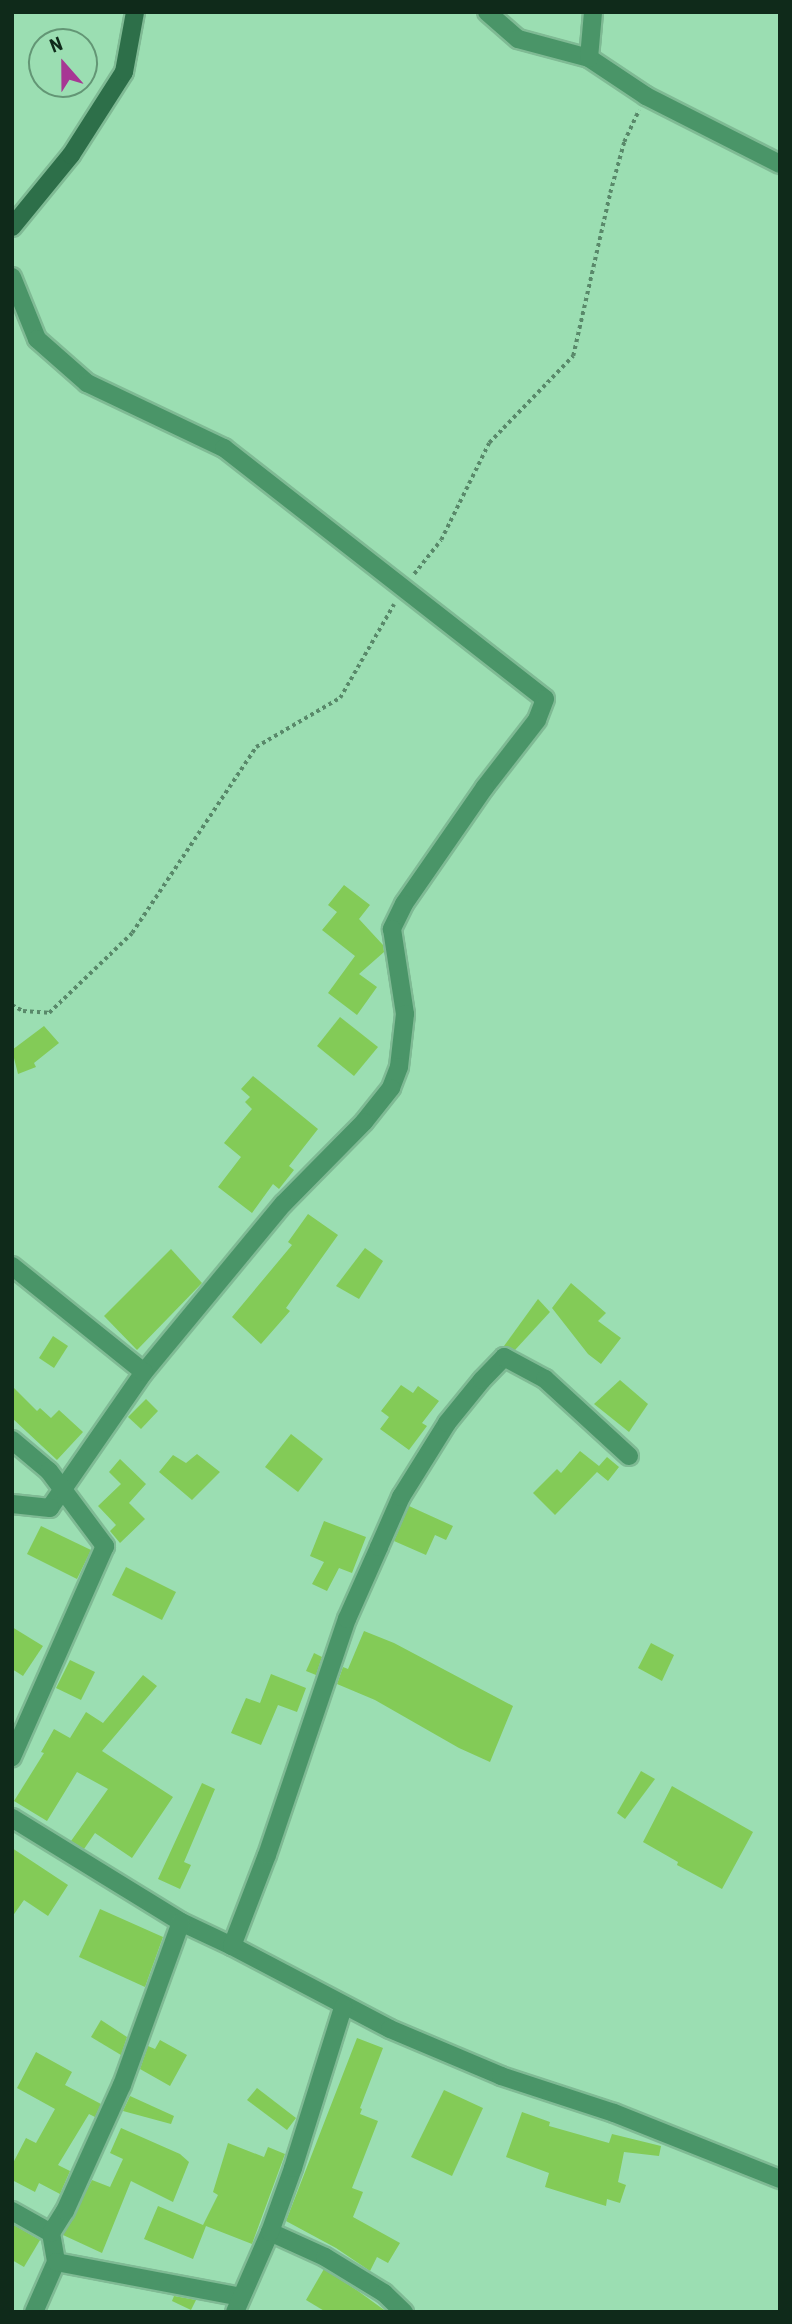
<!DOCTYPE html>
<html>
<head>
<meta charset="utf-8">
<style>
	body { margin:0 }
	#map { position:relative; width:792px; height:2324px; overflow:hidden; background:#9bdeb2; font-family:"Roboto Condensed",sans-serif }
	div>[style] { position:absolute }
	.building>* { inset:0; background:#83cb57 }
	.path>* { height:3.5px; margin-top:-1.75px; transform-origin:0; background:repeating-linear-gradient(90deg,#59896a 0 3.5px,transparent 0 7px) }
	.roads { filter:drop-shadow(2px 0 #7fba94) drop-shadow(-2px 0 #7fba94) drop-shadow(0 2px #7fba94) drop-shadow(0 -2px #7fba94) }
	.street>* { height:18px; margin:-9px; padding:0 9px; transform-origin:9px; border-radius:9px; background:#4a9568 }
	.secondary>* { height:18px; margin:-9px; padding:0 9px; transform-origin:9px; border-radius:9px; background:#2d6f49 }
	span { translate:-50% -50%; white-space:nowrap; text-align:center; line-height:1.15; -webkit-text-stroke:6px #9bdeb2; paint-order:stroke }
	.frame { position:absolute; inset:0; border:14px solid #0f2a1a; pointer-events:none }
	.north { position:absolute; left:28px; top:28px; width:70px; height:70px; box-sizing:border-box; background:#9bdeb2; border:2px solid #639675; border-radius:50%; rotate:339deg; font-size:19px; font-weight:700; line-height:28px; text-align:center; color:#0f2a1a }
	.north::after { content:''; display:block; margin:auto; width:24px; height:32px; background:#a73794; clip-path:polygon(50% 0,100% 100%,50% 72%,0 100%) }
</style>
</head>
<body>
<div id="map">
	<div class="building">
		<i style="clip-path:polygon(344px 885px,370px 905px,359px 919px,383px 945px,384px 952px,359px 974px,377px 987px,357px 1015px,328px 993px,355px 956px,322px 930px,337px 912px,328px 905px)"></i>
		<i style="clip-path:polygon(340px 1017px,378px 1047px,354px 1076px,317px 1046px)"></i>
		<i style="clip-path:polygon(44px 1026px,59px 1043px,34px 1063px,36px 1067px,18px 1074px,12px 1050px)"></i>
		<i style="clip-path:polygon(253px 1076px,318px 1129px,289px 1166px,294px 1170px,279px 1189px,273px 1184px,252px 1213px,218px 1187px,241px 1157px,224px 1143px,252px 1109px,245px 1102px,250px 1097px,241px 1089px)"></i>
		<i style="clip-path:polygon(308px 1214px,338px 1235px,286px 1308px,290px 1311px,261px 1344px,232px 1317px,292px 1245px,288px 1242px)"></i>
		<i style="clip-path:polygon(365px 1248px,383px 1261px,359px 1299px,336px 1286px)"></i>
		<i style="clip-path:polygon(171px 1249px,202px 1283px,137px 1350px,104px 1316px)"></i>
		<i style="clip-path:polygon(571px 1283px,606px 1313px,598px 1321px,621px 1338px,601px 1364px,588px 1354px,552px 1308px)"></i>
		<i style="clip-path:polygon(538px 1299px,550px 1312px,515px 1350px,504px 1346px)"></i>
		<i style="clip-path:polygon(53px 1336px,68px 1346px,54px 1368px,39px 1358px)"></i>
		<i style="clip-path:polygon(620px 1380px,648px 1404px,629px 1432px,594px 1404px)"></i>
		<i style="clip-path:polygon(401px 1385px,413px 1393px,418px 1386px,439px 1401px,422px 1423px,427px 1426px,409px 1450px,380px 1429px,389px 1417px,381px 1411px)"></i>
		<i style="clip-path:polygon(12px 1386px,37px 1411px,40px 1408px,51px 1418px,59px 1410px,83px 1432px,57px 1460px,12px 1418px)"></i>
		<i style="clip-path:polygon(146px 1399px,158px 1411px,141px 1429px,128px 1417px)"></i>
		<i style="clip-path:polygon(291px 1434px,323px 1459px,298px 1492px,265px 1467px)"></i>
		<i style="clip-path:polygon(580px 1451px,599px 1466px,607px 1457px,619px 1467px,608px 1481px,597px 1472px,555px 1515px,533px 1493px,557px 1469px,561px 1473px)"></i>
		<i style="clip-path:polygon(197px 1454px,220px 1472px,192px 1500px,159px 1472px,173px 1455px,186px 1463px)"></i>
		<i style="clip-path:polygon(120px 1459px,146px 1484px,129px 1503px,145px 1519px,120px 1543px,110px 1531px,116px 1525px,98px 1506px,121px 1484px,109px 1472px)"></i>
		<i style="clip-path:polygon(409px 1506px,453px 1526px,446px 1540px,435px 1535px,426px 1555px,394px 1541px)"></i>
		<i style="clip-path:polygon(324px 1521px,366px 1537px,352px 1573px,339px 1568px,327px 1591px,312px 1584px,324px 1562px,310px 1556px)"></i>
		<i style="clip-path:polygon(41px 1526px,91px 1550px,77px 1579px,27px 1554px)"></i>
		<i style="clip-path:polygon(126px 1567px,176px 1592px,162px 1620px,112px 1595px)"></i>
		<i style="clip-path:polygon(12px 1627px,43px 1646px,23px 1676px,12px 1669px)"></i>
		<i style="clip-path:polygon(364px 1631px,394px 1643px,513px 1706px,490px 1762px,459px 1748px,375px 1700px,337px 1684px,343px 1667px,348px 1669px)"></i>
		<i style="clip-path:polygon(651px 1643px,674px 1655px,662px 1681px,638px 1668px)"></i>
		<i style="clip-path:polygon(314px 1653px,322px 1657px,316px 1675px,306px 1671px)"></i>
		<i style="clip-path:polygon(70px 1660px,95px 1672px,81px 1700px,56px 1688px)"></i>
		<i style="clip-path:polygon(271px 1674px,306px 1688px,297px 1712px,278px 1705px,261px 1745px,231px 1733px,246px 1698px,260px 1703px)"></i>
		<i style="clip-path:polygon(143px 1675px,157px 1686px,102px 1751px,173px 1797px,132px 1858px,95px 1833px,84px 1849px,71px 1841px,108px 1789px,77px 1772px,47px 1821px,14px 1801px,44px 1753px,41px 1752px,54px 1729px,70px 1738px,86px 1712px,103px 1723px)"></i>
		<i style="clip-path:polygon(641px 1771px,655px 1779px,625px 1819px,617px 1813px)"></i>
		<i style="clip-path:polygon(202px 1783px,215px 1789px,184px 1862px,191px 1865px,180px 1889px,158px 1879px)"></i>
		<i style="clip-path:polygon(672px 1786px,753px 1832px,722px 1889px,677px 1865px,678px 1862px,643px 1842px)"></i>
		<i style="clip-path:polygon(12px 1848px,68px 1885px,48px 1916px,24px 1900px,12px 1917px)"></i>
		<i style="clip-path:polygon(100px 1909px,163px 1937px,145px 1987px,79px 1957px)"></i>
		<i style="clip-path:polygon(101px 2020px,127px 2037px,121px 2055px,91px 2037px)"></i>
		<i style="clip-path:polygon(357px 2038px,383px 2048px,360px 2108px,362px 2109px,360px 2114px,378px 2121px,352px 2188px,363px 2192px,353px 2217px,400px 2243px,388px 2263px,377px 2257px,370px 2271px,336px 2248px,286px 2221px)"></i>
		<i style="clip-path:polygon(160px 2040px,187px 2055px,170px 2086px,140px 2069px,148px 2046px,155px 2049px)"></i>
		<i style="clip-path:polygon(36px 2052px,72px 2072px,65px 2085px,101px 2104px,95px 2117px,89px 2114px,58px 2165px,70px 2171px,60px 2194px,39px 2183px,35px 2192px,12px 2180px,12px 2165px,26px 2138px,36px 2143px,55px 2109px,17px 2088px)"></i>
		<i style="clip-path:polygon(257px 2088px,296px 2118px,287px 2130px,247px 2100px)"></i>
		<i style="clip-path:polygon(444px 2090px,483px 2108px,452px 2176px,411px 2157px)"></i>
		<i style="clip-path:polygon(130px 2096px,174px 2116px,171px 2124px,123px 2111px)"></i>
		<i style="clip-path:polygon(522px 2112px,550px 2122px,549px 2126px,609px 2143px,612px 2134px,661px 2146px,659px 2156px,624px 2152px,618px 2182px,626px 2185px,620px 2203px,607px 2199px,606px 2206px,545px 2187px,549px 2173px,506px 2157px)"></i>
		<i style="clip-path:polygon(121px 2128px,180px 2154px,189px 2162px,173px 2202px,131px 2181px,102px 2253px,63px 2235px,92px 2180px,110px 2187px,123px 2159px,110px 2153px)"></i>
		<i style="clip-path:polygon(228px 2143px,264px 2157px,268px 2147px,285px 2154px,252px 2244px,206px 2226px,193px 2259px,144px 2239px,158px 2206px,203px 2225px,218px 2195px,213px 2192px)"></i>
		<i style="clip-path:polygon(12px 2224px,40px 2240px,24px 2267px,12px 2260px)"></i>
		<i style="clip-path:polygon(324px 2269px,358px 2291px,387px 2312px,326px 2312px,306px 2300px)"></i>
		<i style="clip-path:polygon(174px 2296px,196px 2300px,191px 2310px,172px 2301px)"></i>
	</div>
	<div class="path">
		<i style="left:414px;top:574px;width:43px;rotate:-51.5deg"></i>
		<i style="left:441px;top:540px;width:108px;rotate:-63.7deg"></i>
		<i style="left:489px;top:443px;width:121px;rotate:-46deg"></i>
		<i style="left:573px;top:356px;width:167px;rotate:-77.2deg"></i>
		<i style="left:610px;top:193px;width:53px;rotate:-74.6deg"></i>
		<i style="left:624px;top:142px;width:35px;rotate:-65deg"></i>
		<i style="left:12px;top:1005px;width:13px;rotate:29deg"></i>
		<i style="left:23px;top:1011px;width:26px;rotate:4deg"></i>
		<i style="left:49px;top:1013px;width:115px;rotate:-43.9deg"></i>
		<i style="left:132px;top:933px;width:224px;rotate:-56.3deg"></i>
		<i style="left:256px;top:747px;width:97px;rotate:-30.3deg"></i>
		<i style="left:340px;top:698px;width:108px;rotate:-60.1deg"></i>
	</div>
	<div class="roads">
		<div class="street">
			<i style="left:487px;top:12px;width:41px;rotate:41.1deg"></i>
			<i style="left:518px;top:39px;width:73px;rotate:15deg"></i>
			<i style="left:589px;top:58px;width:69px;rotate:33.7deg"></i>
			<i style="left:646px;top:96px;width:150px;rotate:26.9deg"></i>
			<i style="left:589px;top:58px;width:46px;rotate:-85deg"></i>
			<i style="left:12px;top:277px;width:67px;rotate:68deg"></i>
			<i style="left:37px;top:339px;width:67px;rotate:41.3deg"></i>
			<i style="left:87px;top:383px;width:152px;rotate:25.4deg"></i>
			<i style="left:224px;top:448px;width:407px;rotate:38deg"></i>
			<i style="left:545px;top:699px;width:22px;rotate:111deg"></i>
			<i style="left:537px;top:720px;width:85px;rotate:127.8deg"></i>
			<i style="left:485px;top:787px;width:142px;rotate:124.7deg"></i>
			<i style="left:404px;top:904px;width:28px;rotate:116deg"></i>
			<i style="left:392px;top:929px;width:86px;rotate:81.3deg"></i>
			<i style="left:405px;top:1014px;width:53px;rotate:96.5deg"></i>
			<i style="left:399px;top:1067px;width:22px;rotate:111deg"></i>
			<i style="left:391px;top:1088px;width:43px;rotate:128.5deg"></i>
			<i style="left:364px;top:1122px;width:115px;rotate:134.6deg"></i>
			<i style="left:283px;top:1204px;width:218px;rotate:129.6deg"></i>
			<i style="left:144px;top:1372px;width:165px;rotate:124.7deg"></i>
			<i style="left:50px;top:1508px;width:38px;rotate:-174deg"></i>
			<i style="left:12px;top:1266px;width:169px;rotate:38.8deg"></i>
			<i style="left:12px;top:1440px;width:48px;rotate:40deg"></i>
			<i style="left:49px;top:1471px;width:94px;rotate:53.3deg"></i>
			<i style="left:105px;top:1546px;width:231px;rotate:113.8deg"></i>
			<i style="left:12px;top:1818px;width:198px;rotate:31.6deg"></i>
			<i style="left:181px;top:1922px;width:56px;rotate:25.2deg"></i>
			<i style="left:232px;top:1946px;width:178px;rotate:27.7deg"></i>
			<i style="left:390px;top:2029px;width:121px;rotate:22.9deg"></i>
			<i style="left:501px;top:2076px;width:119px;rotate:18.1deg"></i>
			<i style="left:614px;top:2113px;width:179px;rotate:21.7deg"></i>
			<i style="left:232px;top:1946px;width:97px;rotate:-69deg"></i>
			<i style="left:267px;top:1855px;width:249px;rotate:-71.3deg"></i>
			<i style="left:347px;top:1619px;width:79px;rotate:-66deg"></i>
			<i style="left:379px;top:1547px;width:55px;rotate:-66.3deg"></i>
			<i style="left:401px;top:1497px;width:87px;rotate:-58.1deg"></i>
			<i style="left:447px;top:1423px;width:55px;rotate:-50.9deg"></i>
			<i style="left:482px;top:1380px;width:32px;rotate:-46deg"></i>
			<i style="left:504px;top:1357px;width:47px;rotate:28.2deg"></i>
			<i style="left:545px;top:1379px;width:114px;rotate:42.5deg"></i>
			<i style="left:12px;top:2211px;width:45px;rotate:29.4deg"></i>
			<i style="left:51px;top:2233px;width:29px;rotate:80deg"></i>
			<i style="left:56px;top:2262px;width:55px;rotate:113.7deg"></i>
			<i style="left:270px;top:2232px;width:60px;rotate:24.4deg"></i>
			<i style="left:325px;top:2257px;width:69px;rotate:31.4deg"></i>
			<i style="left:384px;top:2293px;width:28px;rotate:44deg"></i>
			<i style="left:51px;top:2233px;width:26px;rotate:-58deg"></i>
			<i style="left:65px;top:2211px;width:138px;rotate:-65.7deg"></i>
			<i style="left:122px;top:2085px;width:173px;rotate:-70.1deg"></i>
			<i style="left:56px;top:2262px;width:188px;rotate:10.7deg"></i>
			<i style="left:235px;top:2312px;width:87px;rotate:-66.4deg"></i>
			<i style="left:270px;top:2232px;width:68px;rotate:-70.2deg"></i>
			<i style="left:293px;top:2168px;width:169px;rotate:-72.7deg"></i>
		</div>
		<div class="secondary">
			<i style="left:12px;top:227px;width:93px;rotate:-50.7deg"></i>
			<i style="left:71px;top:155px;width:98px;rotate:-57.4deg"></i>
			<i style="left:124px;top:72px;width:61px;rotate:-79.6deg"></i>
		</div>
	</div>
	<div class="frame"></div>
	<div class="north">N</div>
</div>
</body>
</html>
